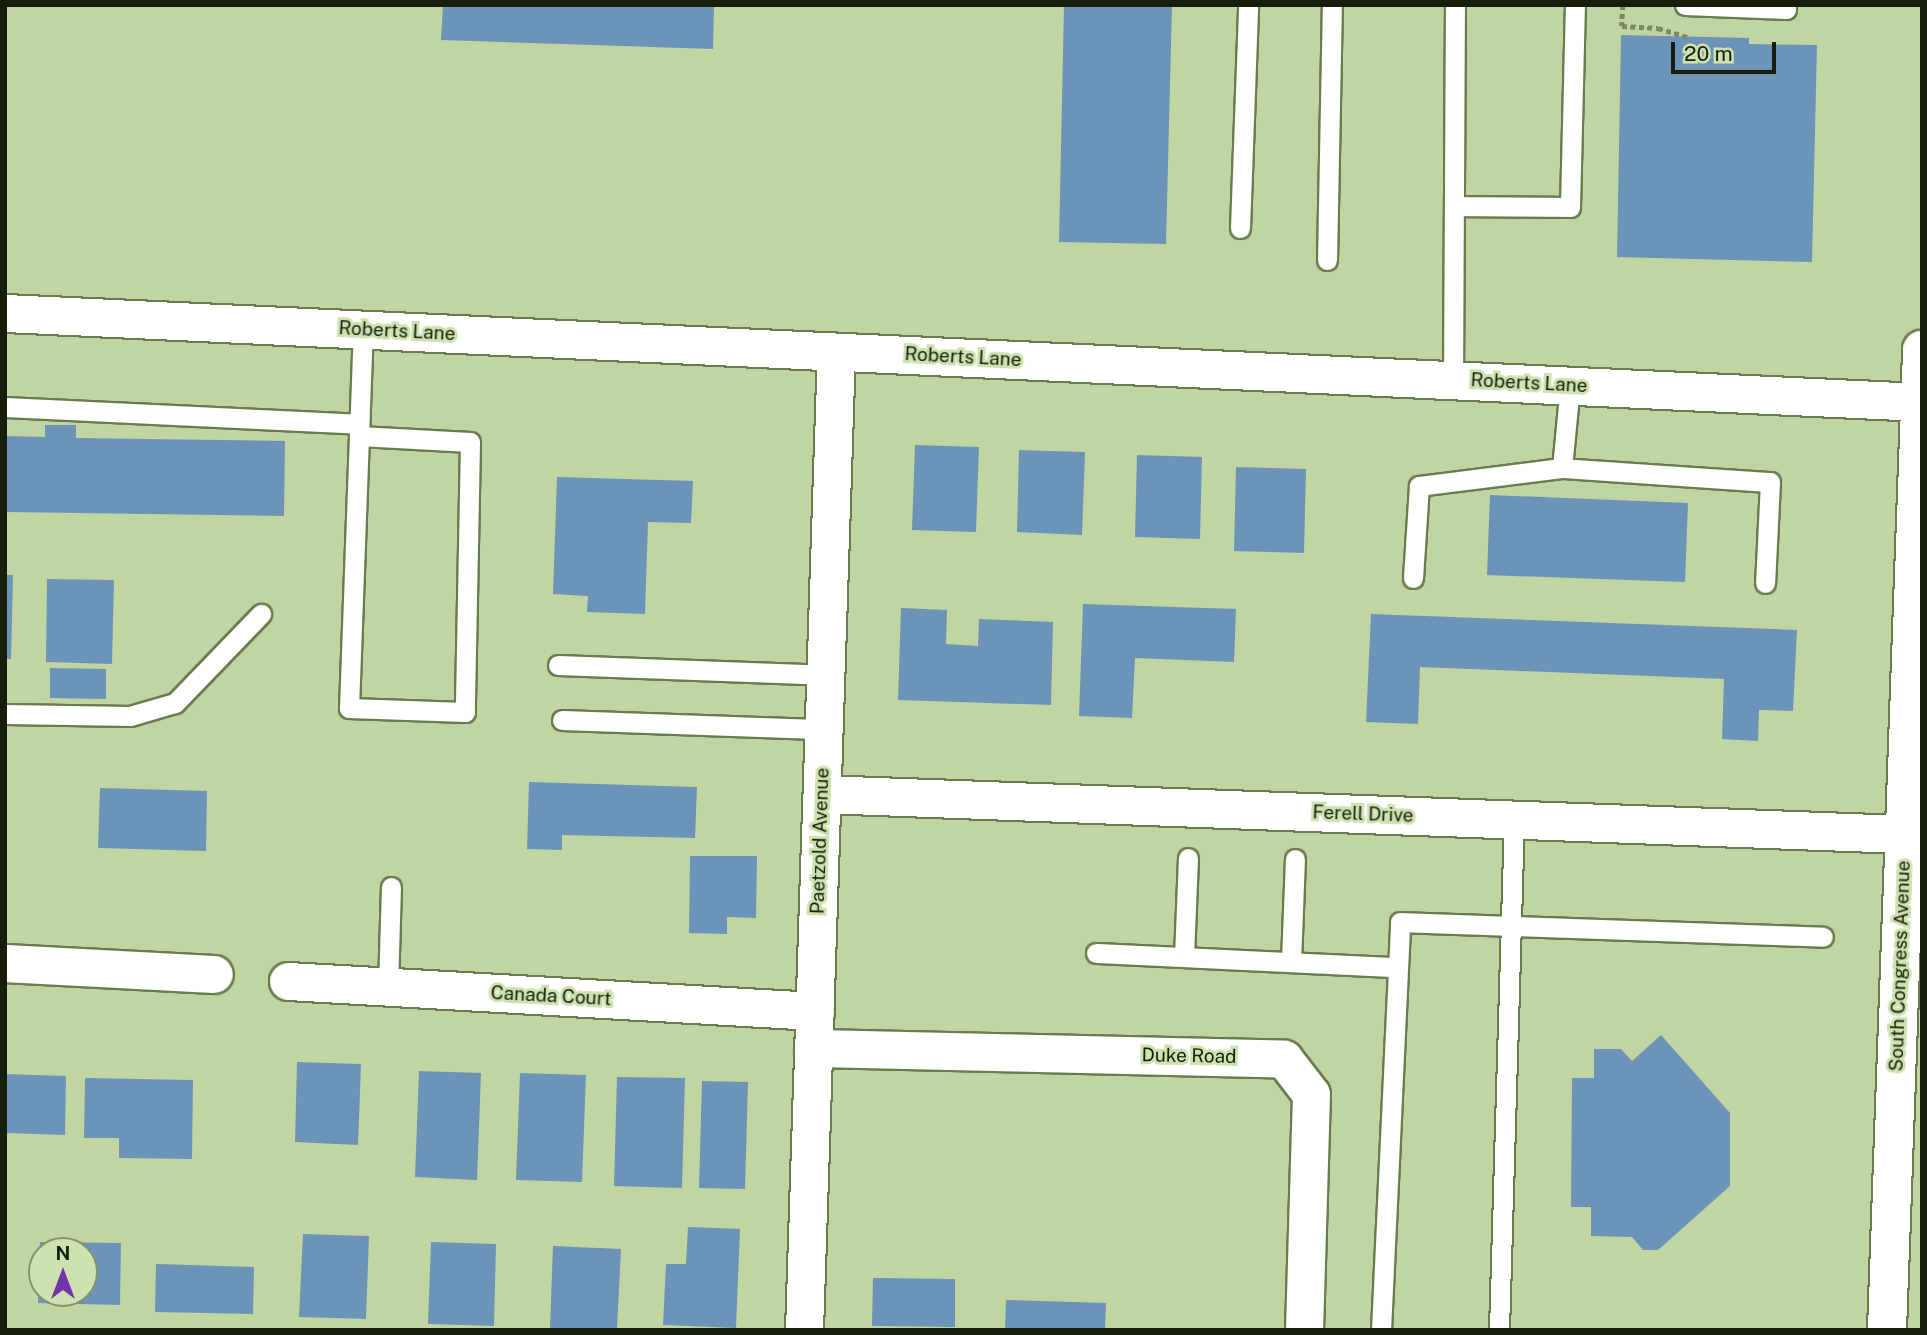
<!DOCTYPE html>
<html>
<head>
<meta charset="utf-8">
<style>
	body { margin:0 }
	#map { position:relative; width:1927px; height:1335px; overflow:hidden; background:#c1d5a3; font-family:"Public Sans",sans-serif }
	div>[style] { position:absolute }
	.building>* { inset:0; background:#6b94b8 }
	.path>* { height:4.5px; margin-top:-2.25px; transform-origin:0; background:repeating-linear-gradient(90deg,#7c8b65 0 5px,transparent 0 8.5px) }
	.roads { filter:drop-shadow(2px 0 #6a7c4e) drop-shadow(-2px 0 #6a7c4e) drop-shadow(0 2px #6a7c4e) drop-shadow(0 -2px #6a7c4e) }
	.lane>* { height:19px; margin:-9.5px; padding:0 9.5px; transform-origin:9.5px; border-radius:9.5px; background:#fff }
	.street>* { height:37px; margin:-18.5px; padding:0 18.5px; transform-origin:18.5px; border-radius:18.5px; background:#fff }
	.secondary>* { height:38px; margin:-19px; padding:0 19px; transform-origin:19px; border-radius:19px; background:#fff }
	span { translate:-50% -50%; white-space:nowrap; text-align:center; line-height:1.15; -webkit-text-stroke:6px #cee2b0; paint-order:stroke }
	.street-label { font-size:19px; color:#161d0a }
	.frame { position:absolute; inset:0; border:7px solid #161d0a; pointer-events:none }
	.north { position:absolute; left:28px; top:1237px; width:70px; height:70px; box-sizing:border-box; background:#cee2b0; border:2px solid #84936e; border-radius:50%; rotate:0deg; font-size:19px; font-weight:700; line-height:28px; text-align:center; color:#161d0a }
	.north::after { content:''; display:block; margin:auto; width:24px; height:32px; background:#7334a9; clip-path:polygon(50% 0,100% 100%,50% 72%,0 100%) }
	.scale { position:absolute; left:1671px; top:42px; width:105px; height:32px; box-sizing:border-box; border:4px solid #161d0a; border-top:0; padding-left:9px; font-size:21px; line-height:24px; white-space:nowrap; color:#161d0a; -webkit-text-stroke:5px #cee2b0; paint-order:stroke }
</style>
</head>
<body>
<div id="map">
	<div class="building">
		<i style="clip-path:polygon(443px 5px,714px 5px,713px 49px,441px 40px)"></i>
		<i style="clip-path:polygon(1064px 5px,1172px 5px,1166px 244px,1059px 242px)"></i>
		<i style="clip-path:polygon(1621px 35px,1749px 38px,1749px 44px,1817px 45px,1812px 262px,1617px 257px)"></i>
		<i style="clip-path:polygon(45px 425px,76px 425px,76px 438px,285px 441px,284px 516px,5px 512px,5px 436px,45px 437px)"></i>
		<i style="clip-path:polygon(915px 445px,979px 447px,976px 532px,912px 530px)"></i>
		<i style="clip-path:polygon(1019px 450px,1085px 452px,1082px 535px,1017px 532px)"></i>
		<i style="clip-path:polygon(1137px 455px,1202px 457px,1200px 539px,1135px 537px)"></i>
		<i style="clip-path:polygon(1236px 467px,1306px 469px,1304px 553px,1234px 551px)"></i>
		<i style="clip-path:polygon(557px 477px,693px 481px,691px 523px,648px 522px,645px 614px,587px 612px,588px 596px,553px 594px)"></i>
		<i style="clip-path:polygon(1490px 495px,1688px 503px,1685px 582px,1487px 575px)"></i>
		<i style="clip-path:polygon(5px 575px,13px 575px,11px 659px,5px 659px)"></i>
		<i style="clip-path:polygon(47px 579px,114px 580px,112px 664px,46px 662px)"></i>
		<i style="clip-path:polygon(1083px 604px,1236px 609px,1234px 662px,1135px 658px,1132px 718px,1079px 716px)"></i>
		<i style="clip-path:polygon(901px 608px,947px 610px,946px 644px,978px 646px,979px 619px,1053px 622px,1051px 705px,898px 700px)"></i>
		<i style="clip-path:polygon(1371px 614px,1797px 630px,1793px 711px,1759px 710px,1758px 741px,1722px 739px,1724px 679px,1420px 667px,1418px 724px,1366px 722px)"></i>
		<i style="clip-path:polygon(50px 668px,106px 669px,106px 699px,50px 698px)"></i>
		<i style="clip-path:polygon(529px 782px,697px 787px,695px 838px,562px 835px,562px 850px,527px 849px)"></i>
		<i style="clip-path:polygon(100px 788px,207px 791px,206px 851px,98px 848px)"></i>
		<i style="clip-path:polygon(690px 856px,757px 856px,756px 918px,727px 917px,727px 934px,689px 933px)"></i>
		<i style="clip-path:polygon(1661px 1035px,1730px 1113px,1730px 1186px,1658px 1250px,1643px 1250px,1632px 1237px,1591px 1236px,1591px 1207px,1571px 1207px,1572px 1078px,1594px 1078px,1594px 1049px,1621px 1049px,1632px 1061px)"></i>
		<i style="clip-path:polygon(297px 1062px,361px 1064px,358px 1145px,295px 1142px)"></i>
		<i style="clip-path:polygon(419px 1071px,481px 1073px,477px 1180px,415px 1177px)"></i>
		<i style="clip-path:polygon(520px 1073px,586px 1075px,582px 1182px,516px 1180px)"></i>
		<i style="clip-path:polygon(5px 1074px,66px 1076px,65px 1135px,5px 1133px)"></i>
		<i style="clip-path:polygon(617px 1077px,685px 1078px,682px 1188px,614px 1186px)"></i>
		<i style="clip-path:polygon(85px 1078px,193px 1080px,192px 1159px,119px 1158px,119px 1138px,84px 1138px)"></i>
		<i style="clip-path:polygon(702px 1081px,748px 1082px,745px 1189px,699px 1188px)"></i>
		<i style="clip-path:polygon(688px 1227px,740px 1229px,736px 1328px,663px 1325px,666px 1264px,686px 1264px)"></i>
		<i style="clip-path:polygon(303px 1234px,369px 1236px,366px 1319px,299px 1317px)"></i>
		<i style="clip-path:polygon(evenodd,40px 1242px,121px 1243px,120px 1305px,38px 1303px,40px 1242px,42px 1251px,84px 1251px,84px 1293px,42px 1293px,42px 1251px)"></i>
		<i style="clip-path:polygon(431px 1242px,496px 1244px,494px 1326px,428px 1324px)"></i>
		<i style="clip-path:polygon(553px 1246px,621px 1249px,617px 1330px,550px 1329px)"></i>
		<i style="clip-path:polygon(156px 1264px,254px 1267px,253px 1314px,155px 1312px)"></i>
		<i style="clip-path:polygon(873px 1278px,955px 1279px,955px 1327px,872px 1326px)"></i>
		<i style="clip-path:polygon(1006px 1300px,1106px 1303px,1105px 1330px,1005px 1330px)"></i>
	</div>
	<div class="path">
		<i style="left:1623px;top:5px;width:21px;rotate:93deg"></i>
		<i style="left:1622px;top:26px;width:36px;rotate:3deg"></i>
		<i style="left:1658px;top:28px;width:31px;rotate:17deg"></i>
	</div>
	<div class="roads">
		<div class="lane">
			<i style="left:1685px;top:5px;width:101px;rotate:2.3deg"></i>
			<i style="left:1786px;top:9px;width:4px;rotate:-90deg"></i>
			<i style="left:1454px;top:206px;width:116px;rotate:0.5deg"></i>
			<i style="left:1570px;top:207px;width:202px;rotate:-88.6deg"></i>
			<i style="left:1240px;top:228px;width:223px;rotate:-87.9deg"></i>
			<i style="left:1327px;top:260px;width:255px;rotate:-88.9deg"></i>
			<i style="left:1453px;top:380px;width:375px;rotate:-89.7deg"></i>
			<i style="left:5px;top:407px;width:354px;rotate:2.7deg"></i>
			<i style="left:359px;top:436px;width:111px;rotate:3.1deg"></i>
			<i style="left:470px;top:442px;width:270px;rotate:91.1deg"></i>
			<i style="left:465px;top:712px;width:116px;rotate:-178deg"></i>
			<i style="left:349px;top:708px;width:379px;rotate:-87.9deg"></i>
			<i style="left:1562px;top:468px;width:208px;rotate:3.9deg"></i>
			<i style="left:1770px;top:482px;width:101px;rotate:92.8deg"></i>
			<i style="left:1413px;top:578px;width:92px;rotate:-86.3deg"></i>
			<i style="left:1419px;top:486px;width:144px;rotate:-7.2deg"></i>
			<i style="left:1562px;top:468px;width:83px;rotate:-84.5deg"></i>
			<i style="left:558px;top:665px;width:267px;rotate:2.1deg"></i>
			<i style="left:5px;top:714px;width:125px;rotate:0.9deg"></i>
			<i style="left:130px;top:716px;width:47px;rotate:-16.1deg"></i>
			<i style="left:175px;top:703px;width:124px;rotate:-46deg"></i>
			<i style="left:562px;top:720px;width:262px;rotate:2deg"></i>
			<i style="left:1096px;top:953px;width:302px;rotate:2.7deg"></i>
			<i style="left:1184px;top:957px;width:99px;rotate:-87.7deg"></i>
			<i style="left:1291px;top:962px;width:103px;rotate:-87.8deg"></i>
			<i style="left:388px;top:987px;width:100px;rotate:-88.3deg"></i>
			<i style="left:1381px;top:1330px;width:408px;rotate:-87.3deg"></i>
			<i style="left:1400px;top:922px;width:423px;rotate:2deg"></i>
			<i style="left:1499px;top:1330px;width:510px;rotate:-88.32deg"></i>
		</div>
		<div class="street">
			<i style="left:5px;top:313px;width:1918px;rotate:2.66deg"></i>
			<i style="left:822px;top:794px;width:1084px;rotate:2.12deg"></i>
			<i style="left:5px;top:963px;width:209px;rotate:3deg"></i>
			<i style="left:288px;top:981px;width:528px;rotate:3.26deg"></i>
			<i style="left:813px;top:1048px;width:471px;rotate:1.3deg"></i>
			<i style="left:1284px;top:1059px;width:44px;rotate:52.4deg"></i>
			<i style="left:1311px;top:1094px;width:236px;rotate:91.7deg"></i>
			<i style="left:804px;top:1330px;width:979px;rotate:-88.13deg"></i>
		</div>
		<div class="secondary">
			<i style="left:1887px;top:1330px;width:981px;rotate:-87.95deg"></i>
		</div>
	</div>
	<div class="street-label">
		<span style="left:397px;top:331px;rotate:3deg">Roberts Lane</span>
		<span style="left:963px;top:357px;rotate:3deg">Roberts Lane</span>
		<span style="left:1529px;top:383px;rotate:3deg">Roberts Lane</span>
		<span style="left:1363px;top:814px;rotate:2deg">Ferell Drive</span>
		<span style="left:820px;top:841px;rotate:-88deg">Paetzold Avenue</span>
		<span style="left:1900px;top:966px;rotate:-88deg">South Congress Avenue</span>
		<span style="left:551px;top:996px;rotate:3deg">Canada Court</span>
		<span style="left:1189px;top:1056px;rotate:1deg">Duke Road</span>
	</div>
	<div class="frame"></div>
	<div class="north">N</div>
	<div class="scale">20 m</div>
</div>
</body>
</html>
